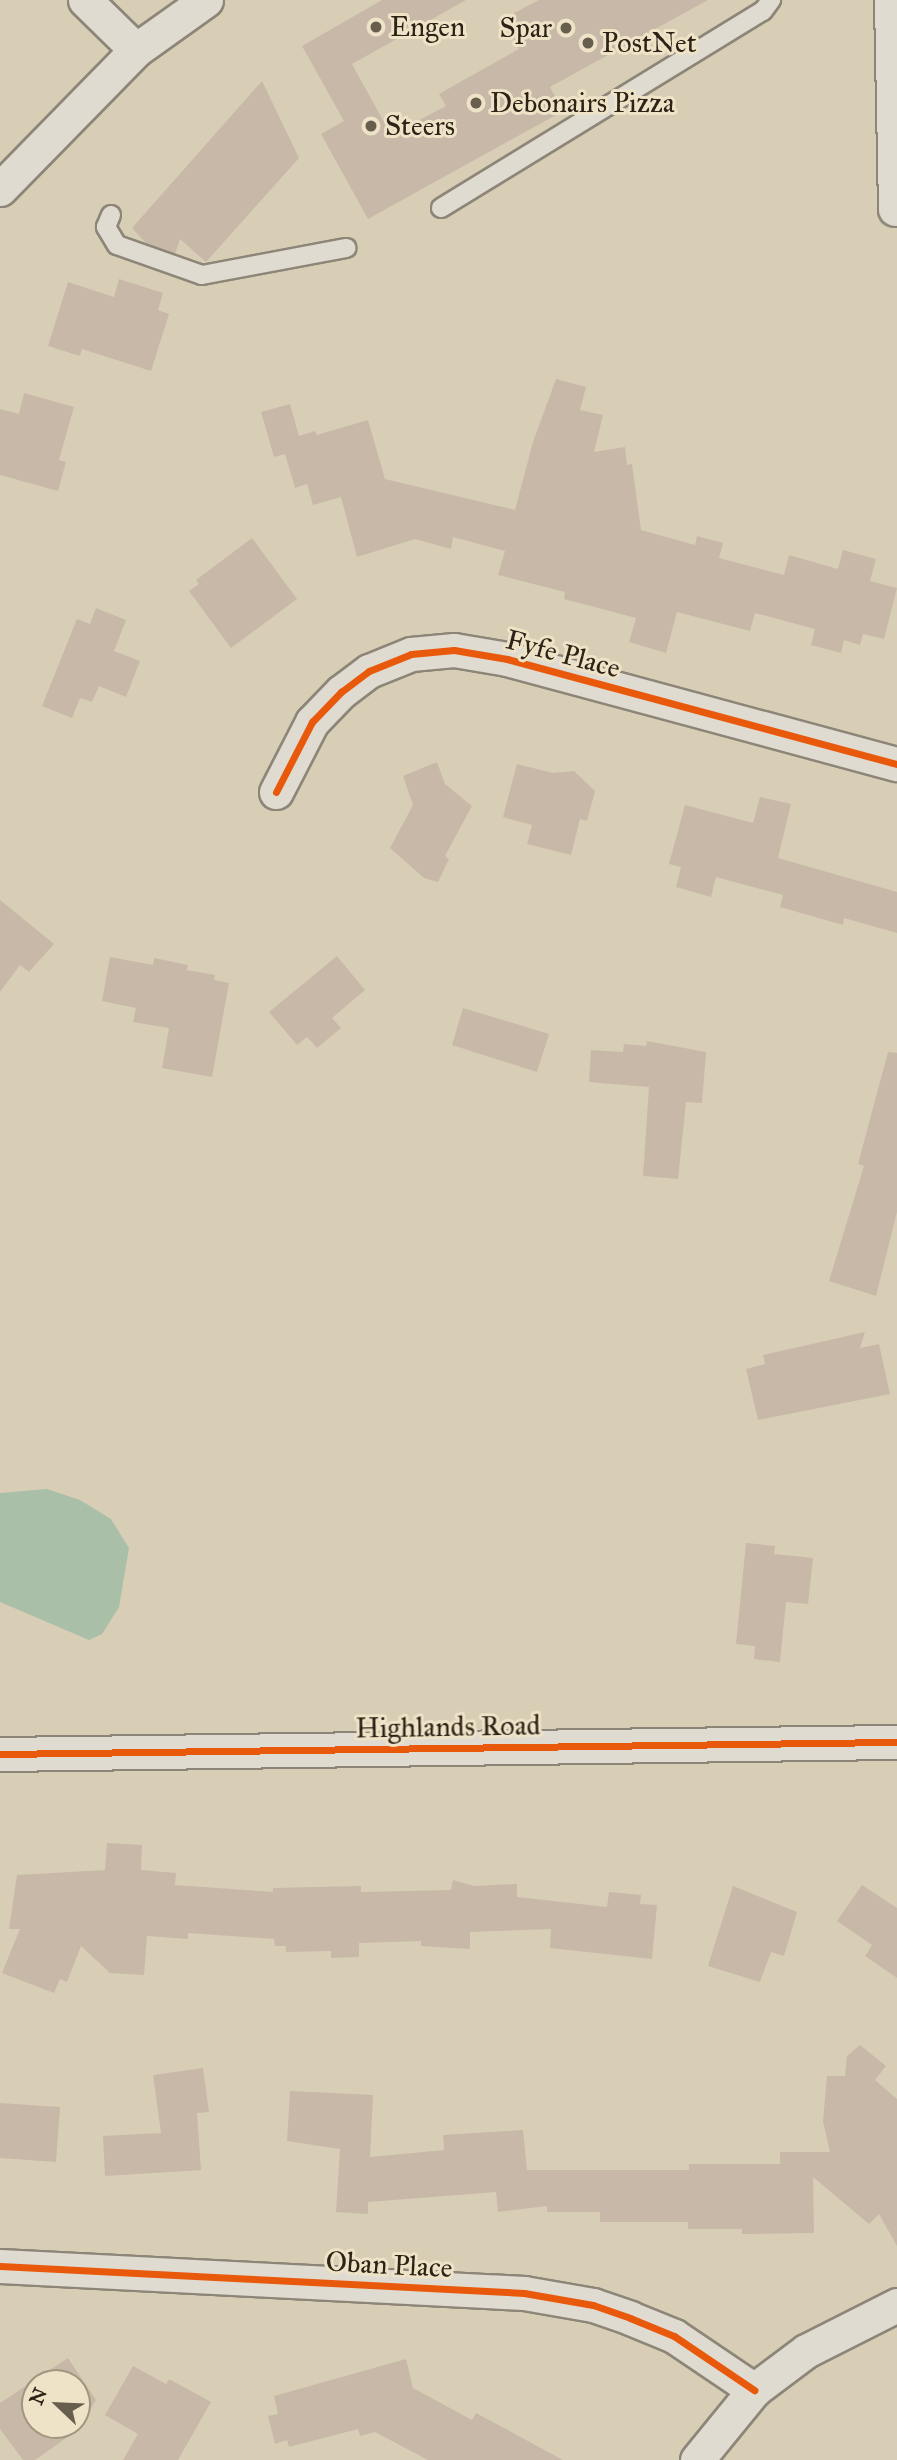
<!DOCTYPE html>
<html>
<head>
<meta charset="utf-8">
<style>
	body { margin:0 }
	#map { position:relative; width:897px; height:2460px; overflow:hidden; background:#d8ceb6; font-family:"IM FELL Great Primer",serif }
	div>[style] { position:absolute }
	.water>* { inset:0; background:#aabfa8 }
	.building>* { inset:0; background:#c8b8a8 }
	.roads { filter:drop-shadow(2px 0 #8d8678) drop-shadow(-2px 0 #8d8678) drop-shadow(0 2px #8d8678) drop-shadow(0 -2px #8d8678) }
	.lane>* { height:18px; margin:-9px; padding:0 9px; transform-origin:9px; border-radius:9px; background:#e0dbd0 }
	.street>* { height:33px; margin:-16.5px; padding:0 16.5px; transform-origin:16.5px; border-radius:16.5px; background:#e0dbd0 }
	.cycleway>* { height:7px; margin:-3.5px; padding:0 3.5px; transform-origin:3.5px; border-radius:3.5px; background:#e8590c }
	.dots>* { width:19px; height:19px; translate:-50% -50%; box-sizing:border-box; border:4px solid #eee3c7; border-radius:50% }
	span { translate:-50% -50%; white-space:nowrap; text-align:center; line-height:1.15; -webkit-text-stroke:6px #eee3c7; paint-order:stroke }
	.poi-label { font-size:28px; color:#2c2216 }
	.left { translate:0 -50%; text-align:left }
	.right { translate:-100% -50%; text-align:right }
	.street-label { font-size:28px; color:#2c2216 }
	.north { position:absolute; left:21px; top:2369px; width:70px; height:70px; box-sizing:border-box; background:#eee3c7; border:2px solid #a09680; border-radius:50%; rotate:293deg; font-size:19px; font-weight:700; line-height:28px; text-align:center; color:#2c2216 }
	.north::after { content:''; display:block; margin:auto; width:24px; height:32px; background:#685e4e; clip-path:polygon(50% 0,100% 100%,50% 72%,0 100%) }
</style>
</head>
<body>
<div id="map">
	<div class="water">
		<i style="clip-path:polygon(47px 1489px,80px 1500px,111px 1519px,129px 1548px,119px 1607px,102px 1634px,89px 1640px,0 1602px,0 1493px)"></i>
	</div>
	<div class="building">
		<i style="clip-path:polygon(382px 0,466px 0,352px 64px,391px 135px,446px 106px,439px 94px,519px 49px,503px 19px,539px 0,708px 0,550px 87px,563px 111px,368px 219px,321px 134px,344px 121px,302px 46px)"></i>
		<i style="clip-path:polygon(262px 81px,299px 158px,206px 262px,180px 239px,175px 254px,146px 243px,132px 228px)"></i>
		<i style="clip-path:polygon(119px 279px,163px 293px,158px 310px,169px 314px,151px 371px,82px 349px,80px 356px,48px 346px,68px 282px,114px 297px)"></i>
		<i style="clip-path:polygon(556px 379px,586px 387px,580px 410px,603px 415px,594px 452px,625px 447px,627px 465px,632px 464px,641px 530px,695px 545px,697px 536px,723px 543px,719px 558px,784px 575px,789px 555px,838px 569px,843px 550px,876px 559px,870px 581px,897px 588px,884px 639px,863px 634px,860px 645px,844px 640px,841px 653px,811px 645px,815px 629px,755px 613px,750px 631px,677px 612px,666px 653px,629px 642px,636px 618px,564px 599px,565px 592px,498px 575px,505px 551px,453px 537px,451px 549px,415px 539px,357px 557px,341px 497px,313px 505px,307px 484px,295px 488px,285px 454px,274px 457px,261px 412px,290px 404px,299px 436px,315px 431px,317px 435px,368px 420px,385px 479px,515px 510px,533px 442px)"></i>
		<i style="clip-path:polygon(24px 393px,74px 407px,59px 460px,66px 462px,58px 491px,0 475px,0 409px,19px 414px)"></i>
		<i style="clip-path:polygon(252px 538px,297px 599px,231px 648px,189px 591px,199px 584px,196px 580px)"></i>
		<i style="clip-path:polygon(96px 608px,126px 620px,114px 651px,140px 661px,126px 697px,99px 686px,92px 702px,80px 698px,72px 718px,42px 706px,77px 619px,90px 624px)"></i>
		<i style="clip-path:polygon(437px 762px,445px 784px,472px 806px,445px 856px,449px 859px,438px 882px,424px 878px,390px 848px,413px 805px,403px 776px)"></i>
		<i style="clip-path:polygon(517px 764px,553px 773px,574px 771px,595px 791px,587px 821px,580px 819px,571px 855px,527px 844px,532px 825px,503px 817px)"></i>
		<i style="clip-path:polygon(760px 797px,791px 804px,778px 858px,897px 892px,897px 933px,844px 918px,843px 925px,780px 907px,783px 895px,716px 877px,711px 897px,676px 887px,681px 867px,669px 864px,685px 805px,753px 823px)"></i>
		<i style="clip-path:polygon(0 900px,54px 944px,29px 972px,20px 965px,0 992px)"></i>
		<i style="clip-path:polygon(337px 956px,365px 990px,332px 1018px,341px 1028px,317px 1048px,307px 1037px,297px 1045px,269px 1012px)"></i>
		<i style="clip-path:polygon(110px 957px,153px 965px,154px 958px,188px 965px,187px 970px,215px 975px,214px 980px,229px 983px,212px 1077px,162px 1068px,169px 1028px,133px 1022px,136px 1008px,102px 1001px)"></i>
		<i style="clip-path:polygon(463px 1008px,549px 1034px,537px 1072px,452px 1045px)"></i>
		<i style="clip-path:polygon(647px 1041px,706px 1052px,702px 1103px,686px 1102px,678px 1179px,643px 1176px,649px 1087px,589px 1082px,591px 1050px,623px 1052px,624px 1044px,646px 1046px)"></i>
		<i style="clip-path:polygon(888px 1052px,897px 1053px,897px 1212px,876px 1296px,829px 1281px,864px 1166px,858px 1164px)"></i>
		<i style="clip-path:polygon(865px 1332px,860px 1348px,879px 1344px,890px 1394px,758px 1420px,746px 1369px,765px 1364px,763px 1355px)"></i>
		<i style="clip-path:polygon(746px 1543px,775px 1546px,774px 1554px,813px 1558px,808px 1604px,786px 1602px,780px 1662px,754px 1659px,755px 1646px,736px 1644px)"></i>
		<i style="clip-path:polygon(107px 1843px,142px 1845px,141px 1870px,176px 1873px,175px 1885px,273px 1892px,273px 1888px,361px 1886px,361px 1892px,451px 1890px,453px 1880px,474px 1886px,517px 1884px,517px 1897px,607px 1907px,609px 1892px,641px 1895px,640px 1904px,657px 1905px,652px 1959px,550px 1948px,551px 1929px,470px 1932px,470px 1949px,421px 1946px,421px 1941px,359px 1943px,359px 1957px,331px 1958px,331px 1951px,286px 1952px,286px 1946px,275px 1946px,274px 1939px,188px 1933px,188px 1939px,147px 1936px,144px 1975px,110px 1973px,81px 1946px,67px 1982px,60px 1979px,54px 1993px,2px 1973px,20px 1929px,9px 1929px,17px 1875px,105px 1870px)"></i>
		<i style="clip-path:polygon(862px 1885px,897px 1908px,897px 1978px,865px 1956px,872px 1945px,837px 1921px)"></i>
		<i style="clip-path:polygon(733px 1886px,797px 1912px,784px 1956px,771px 1952px,760px 1982px,708px 1966px)"></i>
		<i style="clip-path:polygon(860px 2045px,886px 2066px,875px 2080px,897px 2099px,897px 2246px,879px 2214px,869px 2224px,813px 2177px,814px 2233px,742px 2234px,742px 2229px,688px 2229px,688px 2222px,600px 2222px,600px 2212px,547px 2212px,547px 2206px,498px 2212px,496px 2192px,368px 2202px,368px 2214px,336px 2212px,340px 2149px,287px 2141px,290px 2091px,373px 2095px,370px 2157px,444px 2150px,443px 2135px,523px 2130px,527px 2170px,689px 2170px,689px 2164px,780px 2164px,780px 2152px,830px 2152px,823px 2121px,827px 2076px,845px 2076px,847px 2056px)"></i>
		<i style="clip-path:polygon(203px 2068px,209px 2112px,197px 2113px,201px 2170px,105px 2176px,103px 2136px,161px 2133px,153px 2075px)"></i>
		<i style="clip-path:polygon(0 2103px,60px 2107px,56px 2162px,0 2158px)"></i>
		<i style="clip-path:polygon(evenodd,68px 2358px,96px 2400px,79px 2429px,35px 2460px,23px 2460px,0 2429px,0 2403px,68px 2358px,35px 2383px,77px 2383px,77px 2425px,35px 2425px,35px 2383px)"></i>
		<i style="clip-path:polygon(406px 2359px,413px 2388px,472px 2420px,476px 2413px,563px 2460px,428px 2460px,375px 2432px,360px 2436px,358px 2429px,289px 2447px,287px 2440px,275px 2444px,268px 2416px,278px 2414px,274px 2396px)"></i>
		<i style="clip-path:polygon(133px 2366px,166px 2384px,169px 2379px,211px 2402px,178px 2460px,123px 2460px,138px 2434px,105px 2415px)"></i>
	</div>
	<div class="roads">
		<div class="lane">
			<i style="left:441px;top:208px;width:377px;rotate:-31.5deg"></i>
			<i style="left:763px;top:11px;width:14px;rotate:-54deg"></i>
			<i style="left:111px;top:215px;width:13px;rotate:113deg"></i>
			<i style="left:106px;top:227px;width:21px;rotate:59deg"></i>
			<i style="left:117px;top:245px;width:90px;rotate:19.4deg"></i>
			<i style="left:202px;top:275px;width:147px;rotate:-10.6deg"></i>
		</div>
		<div class="street">
			<i style="left:85px;top:0;width:71px;rotate:44.4deg"></i>
			<i style="left:891px;top:0;width:209px;rotate:88.9deg"></i>
			<i style="left:0;top:189px;width:194px;rotate:-45.6deg"></i>
			<i style="left:136px;top:50px;width:86px;rotate:-35.5deg"></i>
			<i style="left:276px;top:792px;width:79px;rotate:-62.8deg"></i>
			<i style="left:312px;top:722px;width:42px;rotate:-46deg"></i>
			<i style="left:341px;top:692px;width:35px;rotate:-37deg"></i>
			<i style="left:369px;top:671px;width:45px;rotate:-22deg"></i>
			<i style="left:411px;top:654px;width:43px;rotate:-5.3deg"></i>
			<i style="left:454px;top:650px;width:54px;rotate:9.6deg"></i>
			<i style="left:507px;top:659px;width:404px;rotate:15.1deg"></i>
			<i style="left:0;top:1754px;width:897px;rotate:-0.77deg"></i>
			<i style="left:0;top:2266px;width:525px;rotate:2.95deg"></i>
			<i style="left:524px;top:2293px;width:70px;rotate:9.9deg"></i>
			<i style="left:593px;top:2305px;width:39px;rotate:19deg"></i>
			<i style="left:630px;top:2318px;width:48px;rotate:22.2deg"></i>
			<i style="left:674px;top:2336px;width:97px;rotate:34deg"></i>
			<i style="left:697px;top:2460px;width:90px;rotate:-50.8deg"></i>
			<i style="left:754px;top:2390px;width:65px;rotate:-36.9deg"></i>
			<i style="left:806px;top:2351px;width:102px;rotate:-26.8deg"></i>
		</div>
	</div>
	<div class="cycleway">
		<i style="left:276px;top:792px;width:79px;rotate:-62.8deg"></i>
		<i style="left:312px;top:722px;width:42px;rotate:-46deg"></i>
		<i style="left:341px;top:692px;width:35px;rotate:-37deg"></i>
		<i style="left:369px;top:671px;width:45px;rotate:-22deg"></i>
		<i style="left:411px;top:654px;width:43px;rotate:-5.3deg"></i>
		<i style="left:454px;top:650px;width:54px;rotate:9.6deg"></i>
		<i style="left:507px;top:659px;width:404px;rotate:15.1deg"></i>
		<i style="left:0;top:1754px;width:897px;rotate:-0.77deg"></i>
		<i style="left:0;top:2266px;width:525px;rotate:2.95deg"></i>
		<i style="left:524px;top:2293px;width:70px;rotate:9.9deg"></i>
		<i style="left:593px;top:2305px;width:39px;rotate:19deg"></i>
		<i style="left:630px;top:2318px;width:48px;rotate:22.2deg"></i>
		<i style="left:674px;top:2336px;width:97px;rotate:34deg"></i>
	</div>
	<div class="dots">
		<i style="left:376px;top:27px;background:#685e4e"></i>
		<i style="left:566px;top:28px;background:#685e4e"></i>
		<i style="left:588px;top:43px;background:#685e4e"></i>
		<i style="left:476px;top:103px;background:#685e4e"></i>
		<i style="left:371px;top:126px;background:#685e4e"></i>
	</div>
	<div class="poi-label">
		<span class="left" style="left:390px;top:27px">Engen</span>
		<span class="right" style="left:552px;top:28px">Spar</span>
		<span class="left" style="left:602px;top:43px">PostNet</span>
		<span class="left" style="left:490px;top:103px">Debonairs Pizza</span>
		<span class="left" style="left:385px;top:126px">Steers</span>
	</div>
	<div class="street-label">
		<span style="left:563px;top:654px;rotate:15deg">Fyfe Place</span>
		<span style="left:448px;top:1727px;rotate:-1deg">Highlands Road</span>
		<span style="left:389px;top:2265px;rotate:3deg">Oban Place</span>
	</div>
	<div class="north">N</div>
</div>
</body>
</html>
